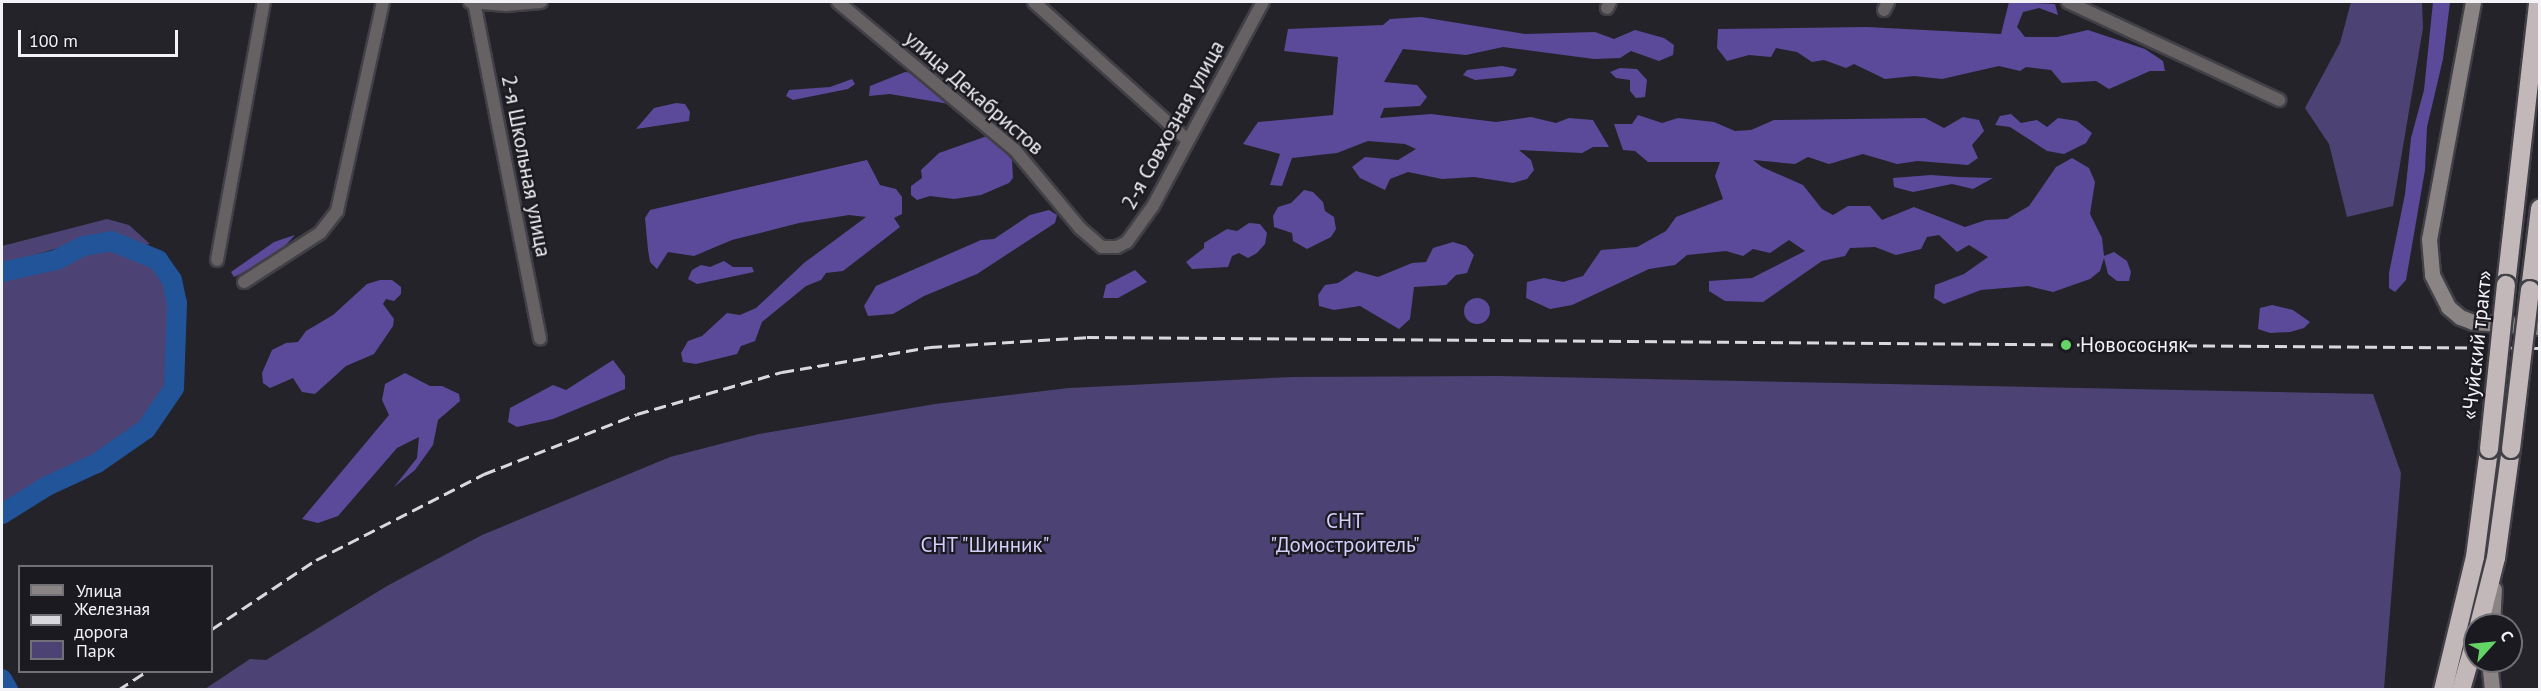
<!DOCTYPE html>
<html>
<head>
<meta charset="utf-8">
<style>
	body { margin:0 }
	#map { position:relative; width:2541px; height:691px; overflow:hidden; background:#24232a; font-family:"PT Sans",sans-serif }
	div>[style] { position:absolute }
	.green>* { inset:0; background:#4c4374 }
	.forest>* { inset:0; background:#5b4a9a }
	.round { border-radius:50% }
	.river>* { height:20px; margin:-10px; padding:0 10px; transform-origin:10px; border-radius:10px; background:#225499 }
	.roads { filter:drop-shadow(2px 0 #414047) drop-shadow(-2px 0 #414047) drop-shadow(0 2px #414047) drop-shadow(0 -2px #414047) }
	.street>* { height:12px; margin:-6px; padding:0 6px; transform-origin:6px; border-radius:6px; background:#666162 }
	.secondary>* { height:15px; margin:-7.5px; padding:0 7.5px; transform-origin:7.5px; border-radius:7.5px; background:#8b8485 }
	.highway>* { height:18px; margin:-9px; padding:0 9px; transform-origin:9px; border-radius:9px; background:#c2b7b9 }
	.rail>* { height:3px; margin-top:-1.5px; transform-origin:0; background:repeating-linear-gradient(90deg,#d9d8dd 0 12px,transparent 0 18px) }
	.bridges { filter:drop-shadow(2px 0 #414047) drop-shadow(-2px 0 #414047) drop-shadow(0 2px #414047) drop-shadow(0 -2px #414047) }
	.highway-bridge>* { height:18px; margin:-9px; padding:0 9px; transform-origin:9px; border-radius:9px; background:#c2b7b9 }
	.dots>* { width:16px; height:16px; translate:-50% -50%; box-sizing:border-box; border:3px solid #1a1a20; border-radius:50% }
	span { translate:-50% -50%; white-space:nowrap; text-align:center; line-height:1.15; -webkit-text-stroke:4.5px #1a1a20; paint-order:stroke }
	.street-label { font-size:21px; color:#f3f2f7 }
	.poi-label { font-size:21px; color:#f3f2f7 }
	.left { translate:0 -50%; text-align:left }
	.park-label { font-size:21px; color:#d5cffc }
	.frame { position:absolute; inset:0; border:3px solid #f3f2f7; pointer-events:none }
	.legend { position:absolute; left:18px; top:565px; width:195px; height:108px; box-sizing:border-box; background:#1a1a20; border:2px solid #717076; margin:0; padding:8px 10px; list-style:none; font-size:18px; color:#f3f2f7 }
	.legend li { display:flex; align-items:center; gap:12px; height:30px }
	.legend b { width:30px; border:2px solid #717076 }
	.north { position:absolute; left:2463px; top:613px; width:60px; height:60px; box-sizing:border-box; background:#1a1a20; border:2px solid #717076; border-radius:50%; rotate:63deg; font-size:16px; font-weight:700; line-height:24px; text-align:center; color:#f3f2f7 }
	.north::after { content:''; display:block; margin:auto; width:21px; height:27px; background:#64d467; clip-path:polygon(50% 0,100% 100%,50% 72%,0 100%) }
	.scale { position:absolute; left:18px; top:30px; width:160px; height:27px; box-sizing:border-box; border:3px solid #f3f2f7; border-top:0; padding-left:8px; font-size:18px; line-height:21px; white-space:nowrap; color:#f3f2f7; -webkit-text-stroke:4px #1a1a20; paint-order:stroke }
</style>
</head>
<body>
<div id="map">
	<div class="green">
		<i style="clip-path:polygon(2351px 2px,2422px 2px,2423px 28px,2393px 206px,2347px 217px,2329px 144px,2305px 108px,2340px 43px)"></i>
		<i style="clip-path:polygon(107px 219px,129px 225px,150px 244px,136px 246px,108px 234px,2px 264px,2px 246px)"></i>
		<i style="clip-path:polygon(111px 241px,158px 260px,172px 280px,177px 303px,174px 388px,138px 435px,97px 463px,47px 486px,2px 514px,2px 272px,56px 260px,84px 246px)"></i>
		<i style="clip-path:polygon(1497px 376px,2373px 394px,2401px 473px,2384px 689px,205px 689px,250px 659px,266px 660px,387px 586px,482px 535px,670px 457px,759px 434px,935px 404px,1069px 388px,1292px 377px)"></i>
	</div>
	<div class="forest">
		<i style="clip-path:polygon(2009px 2px,2055px 4px,2058px 15px,2039px 8px,2023px 12px,2017px 27px,2025px 37px,2057px 37px,2088px 30px,2145px 49px,2163px 61px,2165px 71px,2150px 71px,2109px 89px,2096px 81px,2062px 83px,2051px 70px,2026px 67px,2020px 71px,1999px 66px,1942px 79px,1914px 76px,1885px 79px,1854px 64px,1846px 68px,1824px 60px,1812px 62px,1797px 52px,1776px 48px,1771px 57px,1749px 55px,1727px 61px,1717px 48px,1718px 29px,1867px 27px,2001px 34px)"></i>
		<i style="clip-path:polygon(2433px 2px,2450px 2px,2443px 59px,2427px 127px,2425px 170px,2406px 280px,2395px 292px,2389px 288px,2389px 273px,2405px 194px,2411px 138px,2424px 90px)"></i>
		<i style="clip-path:polygon(1421px 17px,1525px 34px,1595px 32px,1614px 39px,1635px 30px,1664px 38px,1674px 45px,1673px 55px,1659px 61px,1631px 51px,1620px 58px,1594px 59px,1503px 47px,1466px 55px,1403px 49px,1384px 82px,1417px 85px,1427px 97px,1420px 106px,1384px 108px,1380px 118px,1431px 114px,1496px 122px,1531px 117px,1556px 123px,1569px 118px,1593px 120px,1609px 147px,1593px 147px,1582px 153px,1519px 150px,1531px 160px,1534px 170px,1527px 179px,1513px 183px,1474px 177px,1442px 179px,1408px 172px,1390px 179px,1385px 190px,1360px 178px,1352px 167px,1365px 157px,1398px 160px,1416px 149px,1405px 144px,1368px 141px,1337px 153px,1292px 158px,1282px 186px,1270px 185px,1280px 154px,1243px 144px,1258px 122px,1333px 115px,1338px 57px,1284px 51px,1288px 29px,1383px 25px,1390px 19px)"></i>
		<i style="clip-path:polygon(1502px 66px,1517px 69px,1513px 76px,1506px 77px,1475px 80px,1463px 75px,1467px 70px)"></i>
		<i style="clip-path:polygon(1620px 68px,1637px 69px,1647px 80px,1645px 97px,1636px 98px,1630px 91px,1630px 80px,1616px 78px,1610px 72px)"></i>
		<i style="clip-path:polygon(905px 72px,914px 73px,944px 94px,949px 104px,890px 94px,869px 96px,870px 86px)"></i>
		<i style="clip-path:polygon(852px 79px,855px 84px,848px 89px,793px 100px,786px 96px,789px 90px,830px 87px)"></i>
		<i style="clip-path:polygon(676px 103px,685px 104px,690px 112px,689px 121px,636px 129px,654px 108px)"></i>
		<i style="clip-path:polygon(2011px 114px,2021px 123px,2037px 120px,2047px 127px,2058px 118px,2077px 121px,2092px 133px,2086px 143px,2064px 154px,2047px 151px,2010px 127px,1995px 125px,2000px 116px)"></i>
		<i style="clip-path:polygon(1638px 115px,1662px 123px,1678px 118px,1714px 122px,1735px 131px,1751px 130px,1774px 120px,1925px 118px,1944px 128px,1963px 117px,1979px 120px,1984px 131px,1972px 145px,1978px 158px,1968px 165px,1918px 161px,1897px 164px,1863px 154px,1829px 164px,1808px 157px,1795px 164px,1753px 160px,1762px 167px,1803px 185px,1822px 209px,1833px 215px,1848px 206px,1870px 206px,1882px 220px,1914px 207px,1965px 227px,1986px 220px,2007px 219px,2029px 206px,2056px 167px,2072px 158px,2089px 168px,2095px 182px,2090px 214px,2102px 238px,2104px 256px,2114px 252px,2127px 261px,2131px 272px,2129px 281px,2117px 281px,2108px 274px,2104px 258px,2100px 271px,2090px 279px,2053px 292px,2028px 286px,1981px 290px,1944px 304px,1934px 298px,1935px 285px,1964px 274px,1988px 257px,1969px 245px,1957px 252px,1939px 235px,1927px 237px,1921px 249px,1896px 255px,1875px 247px,1850px 248px,1845px 256px,1822px 261px,1763px 302px,1725px 301px,1709px 291px,1709px 281px,1752px 278px,1805px 251px,1789px 240px,1770px 253px,1753px 249px,1743px 256px,1726px 251px,1687px 255px,1675px 265px,1649px 269px,1572px 305px,1550px 309px,1526px 298px,1527px 282px,1544px 278px,1563px 282px,1583px 276px,1601px 250px,1637px 247px,1666px 231px,1676px 217px,1723px 199px,1715px 176px,1720px 162px,1648px 162px,1635px 151px,1623px 150px,1614px 124px,1632px 124px)"></i>
		<i style="clip-path:polygon(990px 135px,1012px 160px,1013px 178px,1009px 183px,981px 195px,954px 199px,930px 196px,917px 200px,911px 195px,911px 186px,922px 178px,921px 170px,939px 153px)"></i>
		<i style="clip-path:polygon(867px 160px,880px 185px,896px 189px,902px 197px,902px 214px,894px 218px,900px 227px,843px 271px,826px 273px,821px 280px,806px 286px,762px 322px,755px 341px,741px 346px,737px 354px,696px 364px,683px 362px,681px 353px,688px 341px,702px 336px,727px 313px,740px 315px,756px 308px,804px 263px,866px 217px,849px 215px,799px 223px,732px 240px,694px 256px,668px 252px,657px 269px,650px 262px,648px 250px,645px 218px,650px 210px)"></i>
		<i style="clip-path:polygon(1931px 175px,1959px 177px,1993px 178px,1973px 189px,1952px 184px,1913px 192px,1894px 187px,1893px 178px)"></i>
		<i style="clip-path:polygon(1304px 190px,1313px 192px,1323px 202px,1325px 211px,1334px 217px,1336px 229px,1331px 237px,1307px 249px,1293px 241px,1292px 233px,1274px 227px,1273px 216px,1278px 207px,1291px 203px)"></i>
		<i style="clip-path:polygon(1049px 210px,1057px 215px,1055px 223px,977px 274px,924px 296px,893px 314px,868px 316px,864px 306px,876px 286px,981px 240px,994px 239px,1030px 215px)"></i>
		<i style="clip-path:polygon(1249px 223px,1260px 224px,1267px 233px,1265px 244px,1257px 253px,1248px 258px,1239px 253px,1232px 256px,1228px 267px,1192px 269px,1186px 262px,1204px 248px,1204px 243px,1227px 229px,1237px 231px)"></i>
		<i style="clip-path:polygon(295px 235px,282px 249px,244px 272px,234px 277px,231px 272px,274px 242px)"></i>
		<i style="clip-path:polygon(1453px 242px,1466px 246px,1474px 255px,1467px 273px,1456px 275px,1446px 285px,1414px 287px,1410px 319px,1399px 329px,1360px 306px,1334px 310px,1319px 306px,1318px 295px,1325px 285px,1338px 283px,1356px 271px,1378px 277px,1412px 263px,1426px 262px,1433px 248px)"></i>
		<i style="clip-path:polygon(724px 261px,733px 267px,752px 267px,754px 272px,697px 284px,688px 279px,692px 270px,701px 265px,710px 267px)"></i>
		<i style="clip-path:polygon(1135px 270px,1147px 282px,1118px 298px,1103px 298px,1106px 285px)"></i>
		<i style="clip-path:polygon(380px 280px,392px 280px,401px 287px,401px 294px,394px 301px,386px 299px,383px 304px,394px 319px,393px 326px,374px 354px,346px 366px,315px 394px,302px 392px,293px 378px,270px 388px,263px 383px,262px 373px,272px 350px,286px 343px,298px 342px,306px 331px,333px 315px,367px 284px)"></i>
		<i class="round" style="left:1464px;top:298px;width:26px;height:26px"></i>
		<i style="clip-path:polygon(2272px 305px,2293px 310px,2310px 322px,2304px 328px,2290px 332px,2270px 333px,2258px 329px,2260px 308px)"></i>
		<i style="clip-path:polygon(613px 360px,625px 376px,625px 389px,553px 419px,517px 427px,508px 422px,510px 408px,553px 385px,566px 390px)"></i>
		<i style="clip-path:polygon(405px 373px,430px 386px,442px 386px,459px 394px,460px 401px,438px 420px,433px 445px,415px 470px,394px 487px,417px 458px,419px 437px,397px 448px,338px 516px,318px 523px,302px 519px,389px 415px,382px 400px,385px 384px)"></i>
	</div>
	<div class="river">
		<i style="left:2px;top:272px;width:55px;rotate:-12.5deg"></i>
		<i style="left:56px;top:260px;width:31px;rotate:-27deg"></i>
		<i style="left:84px;top:246px;width:27px;rotate:-10deg"></i>
		<i style="left:111px;top:241px;width:51px;rotate:22deg"></i>
		<i style="left:158px;top:260px;width:24px;rotate:55deg"></i>
		<i style="left:172px;top:280px;width:24px;rotate:78deg"></i>
		<i style="left:177px;top:303px;width:85px;rotate:92deg"></i>
		<i style="left:174px;top:388px;width:50px;rotate:124.3deg"></i>
		<i style="left:146px;top:429px;width:60px;rotate:145.2deg"></i>
		<i style="left:97px;top:463px;width:55px;rotate:155.3deg"></i>
		<i style="left:47px;top:486px;width:53px;rotate:148.1deg"></i>
		<i style="left:2px;top:679px;width:13px;rotate:61deg"></i>
	</div>
	<div class="roads">
		<div class="street">
			<i style="left:470px;top:2px;width:36px;rotate:5deg"></i>
			<i style="left:506px;top:5px;width:35px;rotate:-5deg"></i>
			<i style="left:474px;top:2px;width:343px;rotate:78.9deg"></i>
			<i style="left:838px;top:2px;width:231px;rotate:39.9deg"></i>
			<i style="left:1015px;top:150px;width:102px;rotate:50.2deg"></i>
			<i style="left:1080px;top:228px;width:29px;rotate:41deg"></i>
			<i style="left:1102px;top:247px;width:15px"></i>
			<i style="left:1117px;top:247px;width:11px;rotate:-27deg"></i>
			<i style="left:1127px;top:242px;width:44px;rotate:-54.2deg"></i>
			<i style="left:1153px;top:206px;width:232px;rotate:-61.7deg"></i>
			<i style="left:1034px;top:2px;width:206px;rotate:42deg"></i>
			<i style="left:2068px;top:2px;width:233px;rotate:24.9deg"></i>
			<i style="left:1607px;top:8px;width:7px;rotate:-63deg"></i>
			<i style="left:1884px;top:10px;width:9px;rotate:-63deg"></i>
			<i style="left:217px;top:260px;width:262px;rotate:-79.7deg"></i>
			<i style="left:244px;top:282px;width:90px;rotate:-32.8deg"></i>
			<i style="left:320px;top:233px;width:28px;rotate:-52deg"></i>
			<i style="left:337px;top:211px;width:214px;rotate:-77.6deg"></i>
		</div>
		<div class="secondary">
			<i style="left:2473px;top:2px;width:241px;rotate:100.5deg"></i>
			<i style="left:2429px;top:239px;width:36px;rotate:85deg"></i>
			<i style="left:2432px;top:275px;width:36px;rotate:63deg"></i>
			<i style="left:2448px;top:307px;width:16px;rotate:40deg"></i>
			<i style="left:2460px;top:317px;width:14px;rotate:21deg"></i>
			<i style="left:2473px;top:322px;width:67px;rotate:4.3deg"></i>
			<i style="left:2492px;top:625px;width:36px;rotate:-87deg"></i>
			<i style="left:2489px;top:661px;width:29px;rotate:84deg"></i>
		</div>
		<div class="highway">
			<i style="left:2506px;top:285px;width:285px;rotate:-83.5deg"></i>
			<i style="left:2530px;top:290px;width:82px;rotate:-83deg"></i>
			<i style="left:2479px;top:625px;width:69px;rotate:-75.8deg"></i>
			<i style="left:2496px;top:558px;width:110px;rotate:-82.2deg"></i>
			<i style="left:2443px;top:690px;width:137px;rotate:-76.5deg"></i>
			<i style="left:2475px;top:557px;width:109px;rotate:-82.6deg"></i>
			<i style="left:2461px;top:690px;width:51px;rotate:-74.1deg"></i>
		</div>
	</div>
	<div class="rail">
		<i style="left:212px;top:629px;width:125px;rotate:-33.6deg"></i>
		<i style="left:316px;top:560px;width:189px;rotate:-27.1deg"></i>
		<i style="left:484px;top:474px;width:164px;rotate:-21.4deg"></i>
		<i style="left:637px;top:414px;width:151px;rotate:-16.2deg"></i>
		<i style="left:782px;top:372px;width:150px;rotate:-9.6deg"></i>
		<i style="left:930px;top:347px;width:157px;rotate:-3.6deg"></i>
		<i style="left:1087px;top:337px;width:1453px;rotate:0.43deg"></i>
		<i style="left:118px;top:690px;width:33px;rotate:-33deg"></i>
	</div>
	<div class="bridges">
		<div class="highway-bridge">
			<i style="left:2489px;top:449px;width:165px;rotate:-84.1deg"></i>
			<i style="left:2511px;top:449px;width:160px;rotate:-83.2deg"></i>
		</div>
	</div>
	<div class="dots">
		<i style="left:2066px;top:345px;background:#64d467"></i>
	</div>
	<div class="street-label">
		<span style="left:974px;top:93px;rotate:41deg">улица Декабристов</span>
		<span style="left:1173px;top:125px;rotate:-61deg">2-я Совхозная улица</span>
		<span style="left:526px;top:166px;rotate:79deg">2-я Школьная улица</span>
		<span style="left:2477px;top:345px;rotate:-84deg">«Чуйский тракт»</span>
	</div>
	<div class="poi-label">
		<span class="left" style="left:2080px;top:345px">Новососняк</span>
	</div>
	<div class="park-label">
		<span style="left:1345px;top:533px">СНТ<br>"Домостроитель"</span>
		<span style="left:985px;top:545px">СНТ "Шинник"</span>
	</div>
	<div class="frame"></div>
	<ul class="legend">
	<li><b style="height:8px;background:#8b8485"></b>Улица</li>
	<li><b style="height:8px;background:#d9d8dd"></b>Железная дорога</li>
	<li><b style="height:16px;background:#4c4374"></b>Парк</li>
	</ul>
	<div class="north">С</div>
	<div class="scale">100 m</div>
</div>
</body>
</html>
